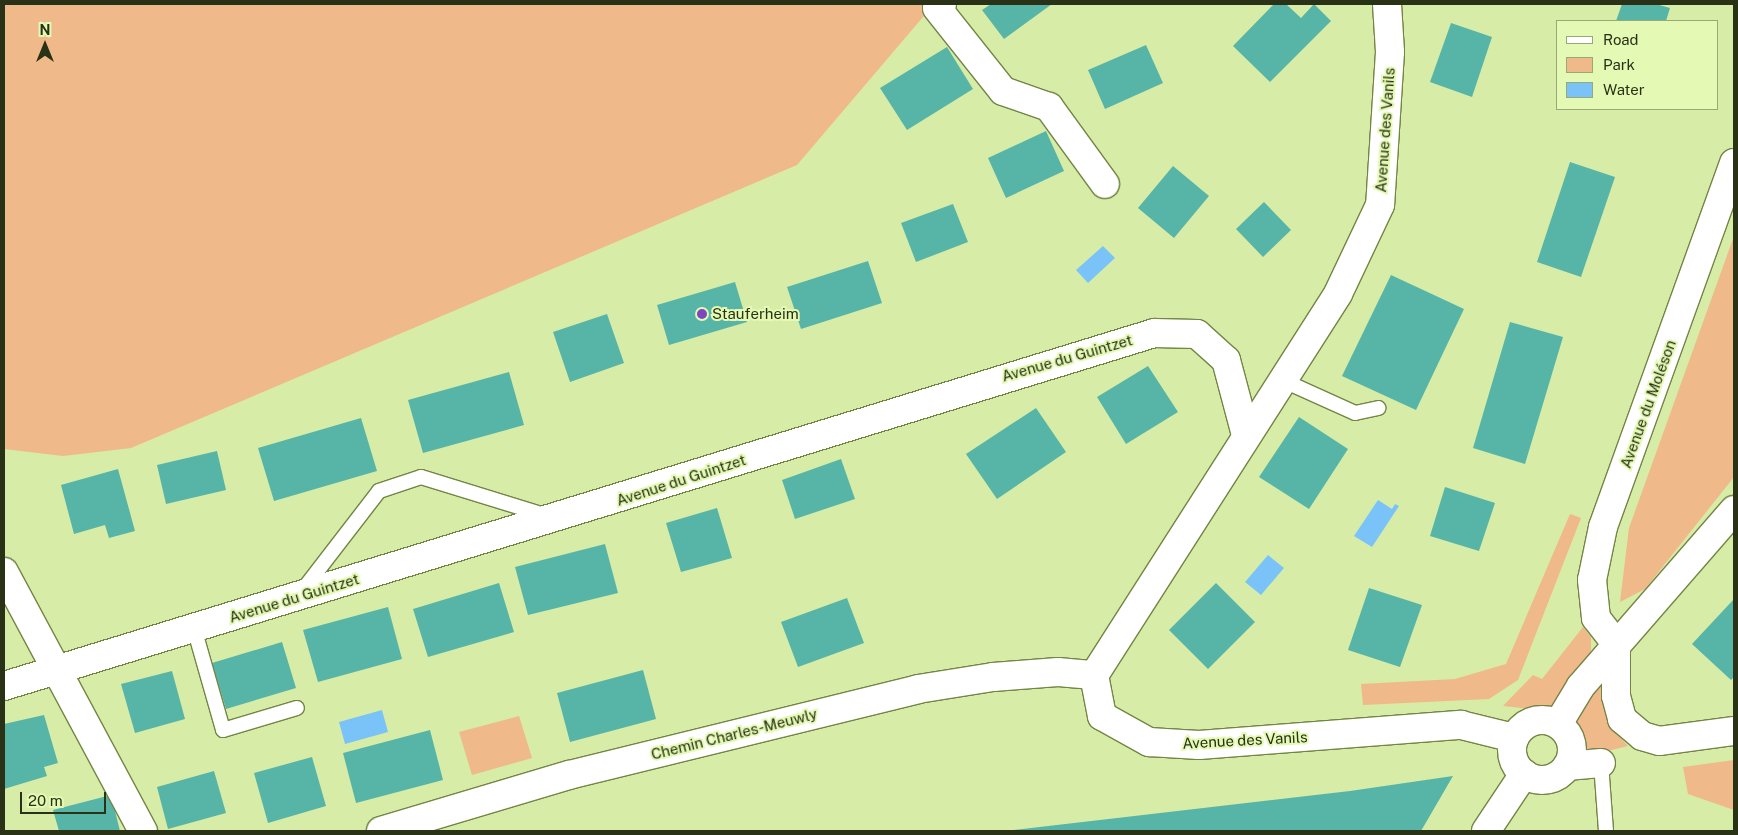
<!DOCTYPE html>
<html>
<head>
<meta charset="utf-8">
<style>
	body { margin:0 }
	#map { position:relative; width:1738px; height:835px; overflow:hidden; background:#d7eca7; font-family:"Public Sans",sans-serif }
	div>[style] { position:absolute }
	.green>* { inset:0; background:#efb989 }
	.water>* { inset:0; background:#7ac3f9 }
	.building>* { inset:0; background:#57b5a7 }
	.roads { filter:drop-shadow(1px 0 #738544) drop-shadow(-1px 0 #738544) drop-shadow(0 1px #738544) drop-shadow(0 -1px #738544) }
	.lane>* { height:14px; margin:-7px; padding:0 7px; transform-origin:7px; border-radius:7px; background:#fff }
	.street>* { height:28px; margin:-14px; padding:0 14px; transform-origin:14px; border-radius:14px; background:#fff }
	.street>.ring { margin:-14px; padding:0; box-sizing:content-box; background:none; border:28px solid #fff; border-radius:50% }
	.dots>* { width:14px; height:14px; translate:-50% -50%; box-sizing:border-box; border:2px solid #e4f9b4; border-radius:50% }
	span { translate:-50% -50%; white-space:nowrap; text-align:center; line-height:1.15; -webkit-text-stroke:4px #e4f9b4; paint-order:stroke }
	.street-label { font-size:15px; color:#293116 }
	.poi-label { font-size:15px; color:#293116 }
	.left { translate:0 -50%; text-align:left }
	.frame { position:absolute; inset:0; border:5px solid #293116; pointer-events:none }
	.legend { position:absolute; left:1556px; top:20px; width:162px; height:90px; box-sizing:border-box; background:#e4f9b4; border:1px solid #99a975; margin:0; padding:6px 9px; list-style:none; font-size:15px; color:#293116 }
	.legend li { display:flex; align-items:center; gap:10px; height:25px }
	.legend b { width:25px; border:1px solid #99a975 }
	.north { position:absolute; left:20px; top:20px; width:50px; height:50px; -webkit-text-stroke:4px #e4f9b4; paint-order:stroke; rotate:0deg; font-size:14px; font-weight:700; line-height:20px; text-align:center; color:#293116 }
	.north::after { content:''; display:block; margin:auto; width:18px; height:22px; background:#293116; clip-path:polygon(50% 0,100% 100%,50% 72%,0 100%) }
	.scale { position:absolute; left:20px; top:792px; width:86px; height:22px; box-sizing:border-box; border:2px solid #293116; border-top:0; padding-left:6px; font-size:15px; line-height:18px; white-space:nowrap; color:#293116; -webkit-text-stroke:4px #e4f9b4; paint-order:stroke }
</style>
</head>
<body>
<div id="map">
	<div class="green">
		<i style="clip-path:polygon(4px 4px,934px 4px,797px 165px,131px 448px,63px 456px,4px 449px)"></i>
		<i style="clip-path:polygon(1734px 236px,1734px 477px,1645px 589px,1620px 602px,1629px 528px)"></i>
		<i style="clip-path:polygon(1570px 514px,1581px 518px,1518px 680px,1489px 699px,1363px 705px,1361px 684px,1455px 679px,1506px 664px)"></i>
		<i style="clip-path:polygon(1583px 627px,1591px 637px,1591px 658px,1550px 711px,1503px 706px,1533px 675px,1542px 679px)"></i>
		<i style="clip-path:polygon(1596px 683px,1603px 684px,1612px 729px,1628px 746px,1583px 757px,1575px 716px)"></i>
		<i style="clip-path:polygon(519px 716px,532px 758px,472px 775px,459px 732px)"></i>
		<i style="clip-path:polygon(1734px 760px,1734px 810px,1688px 794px,1683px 767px)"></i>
	</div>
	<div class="water">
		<i style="clip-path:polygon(1103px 246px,1115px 258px,1088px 283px,1076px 270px)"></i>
		<i style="clip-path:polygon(1378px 500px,1392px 509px,1395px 504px,1399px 506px,1372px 547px,1354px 536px)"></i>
		<i style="clip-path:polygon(1268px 555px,1284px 568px,1261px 595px,1245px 582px)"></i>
		<i style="clip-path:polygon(382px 710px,388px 732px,345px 744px,339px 722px)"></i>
	</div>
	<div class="building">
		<i style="clip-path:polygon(991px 4px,1052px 4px,1004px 39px,982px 10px)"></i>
		<i style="clip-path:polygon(1274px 4px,1286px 4px,1301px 18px,1314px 4px,1331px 21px,1270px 82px,1233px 46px)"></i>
		<i style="clip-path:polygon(1622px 4px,1656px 4px,1670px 8px,1666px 21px,1616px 21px)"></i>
		<i style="clip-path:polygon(1451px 23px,1492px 37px,1472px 97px,1430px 82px)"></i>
		<i style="clip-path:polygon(1146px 45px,1163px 83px,1105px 109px,1088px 70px)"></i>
		<i style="clip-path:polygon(947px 47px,973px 89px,907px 130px,880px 88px)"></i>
		<i style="clip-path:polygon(1046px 131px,1064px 171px,1006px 198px,988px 158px)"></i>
		<i style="clip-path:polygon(1570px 162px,1615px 177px,1581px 277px,1537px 262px)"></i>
		<i style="clip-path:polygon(1173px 166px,1209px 196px,1174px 238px,1138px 208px)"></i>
		<i style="clip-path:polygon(1264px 202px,1291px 230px,1263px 257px,1236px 229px)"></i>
		<i style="clip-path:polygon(953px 204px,968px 242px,916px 262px,901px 223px)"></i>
		<i style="clip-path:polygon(868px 261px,882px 303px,801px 329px,787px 287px)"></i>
		<i style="clip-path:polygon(1391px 275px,1464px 309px,1416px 410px,1342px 376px)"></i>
		<i style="clip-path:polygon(735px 282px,747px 322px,669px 345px,657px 305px)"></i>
		<i style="clip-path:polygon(607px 314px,624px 363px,570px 382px,553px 332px)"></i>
		<i style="clip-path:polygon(1510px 322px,1563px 337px,1525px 464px,1473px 448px)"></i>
		<i style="clip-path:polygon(1148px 366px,1178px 412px,1126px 444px,1097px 397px)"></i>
		<i style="clip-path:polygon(509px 372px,524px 425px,423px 453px,408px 400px)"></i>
		<i style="clip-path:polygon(1036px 408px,1066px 452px,997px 499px,966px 454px)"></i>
		<i style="clip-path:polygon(1299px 417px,1348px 449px,1309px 509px,1259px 477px)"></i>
		<i style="clip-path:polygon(361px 418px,377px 471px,274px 501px,258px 448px)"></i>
		<i style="clip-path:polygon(217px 451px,226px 490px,166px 504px,157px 465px)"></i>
		<i style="clip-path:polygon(841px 459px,855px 499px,795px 519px,782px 480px)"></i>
		<i style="clip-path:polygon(118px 469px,135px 531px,109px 538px,105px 525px,74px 534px,61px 485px)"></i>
		<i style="clip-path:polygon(1445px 487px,1495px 503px,1479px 551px,1430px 536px)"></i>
		<i style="clip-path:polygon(717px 508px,732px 558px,681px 572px,666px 523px)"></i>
		<i style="clip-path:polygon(605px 544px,618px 593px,528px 615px,515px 567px)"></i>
		<i style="clip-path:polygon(499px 583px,514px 632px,428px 657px,413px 609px)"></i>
		<i style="clip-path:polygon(1216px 583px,1255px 622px,1208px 669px,1169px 630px)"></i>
		<i style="clip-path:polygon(1369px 588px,1422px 605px,1400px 667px,1348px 650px)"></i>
		<i style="clip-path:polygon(847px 598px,864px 643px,798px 667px,781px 622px)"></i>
		<i style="clip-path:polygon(1734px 599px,1734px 677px,1731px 680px,1692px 644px)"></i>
		<i style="clip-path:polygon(388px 607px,402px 659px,318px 682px,303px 630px)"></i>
		<i style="clip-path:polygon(282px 642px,296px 688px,226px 709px,212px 663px)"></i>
		<i style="clip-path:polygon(643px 670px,656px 719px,570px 742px,557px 693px)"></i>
		<i style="clip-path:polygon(172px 671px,185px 719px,135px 733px,121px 684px)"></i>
		<i style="clip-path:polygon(44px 715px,58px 763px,44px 767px,47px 776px,4px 789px,4px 724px)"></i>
		<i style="clip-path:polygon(430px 730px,443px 780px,356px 803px,343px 753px)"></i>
		<i style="clip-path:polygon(312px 757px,326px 806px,268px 823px,254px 773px)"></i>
		<i style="clip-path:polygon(214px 771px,226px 813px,168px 829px,157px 787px)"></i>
		<i style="clip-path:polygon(1453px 776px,1421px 831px,1005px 831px,1350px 791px)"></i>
		<i style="clip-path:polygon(111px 795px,120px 831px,59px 831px,53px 810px)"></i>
	</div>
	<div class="roads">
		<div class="lane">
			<i style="left:1282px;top:380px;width:80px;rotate:24.3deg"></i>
			<i style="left:1355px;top:413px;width:24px;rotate:-12deg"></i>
			<i style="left:302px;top:591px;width:126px;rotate:-52.4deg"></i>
			<i style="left:379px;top:491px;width:44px;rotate:-18.4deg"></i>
			<i style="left:421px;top:477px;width:133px;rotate:17.1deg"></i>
			<i style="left:194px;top:628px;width:106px;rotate:74.1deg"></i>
			<i style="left:223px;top:730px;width:77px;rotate:-16.6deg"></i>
			<i style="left:1601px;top:763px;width:68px;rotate:85.8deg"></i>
		</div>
		<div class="street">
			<i style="left:942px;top:4px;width:6px;rotate:141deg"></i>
			<i style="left:937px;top:8px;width:106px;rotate:51.5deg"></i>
			<i style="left:1003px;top:91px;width:49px;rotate:19.2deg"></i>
			<i style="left:1049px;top:107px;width:95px;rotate:54deg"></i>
			<i style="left:1387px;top:4px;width:48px;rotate:86.4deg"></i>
			<i style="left:1390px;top:52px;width:153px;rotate:93.7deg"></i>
			<i style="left:1380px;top:205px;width:98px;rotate:115.3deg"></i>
			<i style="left:1338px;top:294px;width:452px;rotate:122.6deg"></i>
			<i style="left:1094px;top:675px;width:42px;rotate:79deg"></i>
			<i style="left:1102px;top:716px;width:54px;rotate:29deg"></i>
			<i style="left:1149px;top:742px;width:50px;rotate:3.4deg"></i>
			<i style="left:1199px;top:745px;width:263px;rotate:-4.4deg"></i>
			<i style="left:1461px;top:725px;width:55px;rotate:13.8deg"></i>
			<i style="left:1734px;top:163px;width:387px;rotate:109.8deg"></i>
			<i style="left:1603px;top:527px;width:54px;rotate:101.7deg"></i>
			<i style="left:1592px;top:580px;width:38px;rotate:84deg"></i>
			<i style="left:1596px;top:618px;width:33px;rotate:52deg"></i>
			<i style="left:1616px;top:644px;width:52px;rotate:90deg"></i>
			<i style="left:1616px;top:696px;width:24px;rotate:75deg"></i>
			<i style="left:1622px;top:719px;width:26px;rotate:40deg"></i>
			<i style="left:1642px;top:736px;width:18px;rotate:16deg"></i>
			<i style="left:1659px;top:741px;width:76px;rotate:-7.6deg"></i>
			<i style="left:4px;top:572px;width:294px;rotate:61.8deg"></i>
			<i style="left:4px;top:686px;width:1203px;rotate:-17.06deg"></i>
			<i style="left:1154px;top:333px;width:43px;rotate:1.3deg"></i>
			<i style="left:1197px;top:334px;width:39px;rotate:42deg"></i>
			<i style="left:1226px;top:360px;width:78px;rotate:75.1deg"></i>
			<i class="ring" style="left:1512px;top:720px;width:32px;height:32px"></i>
			<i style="left:1558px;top:724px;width:44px;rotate:-58.8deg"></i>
			<i style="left:1581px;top:686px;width:233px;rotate:-49deg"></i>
			<i style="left:1567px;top:766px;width:34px;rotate:-5deg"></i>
			<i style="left:381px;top:831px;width:196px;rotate:-16.6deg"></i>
			<i style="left:569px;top:775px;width:359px;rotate:-13.8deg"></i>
			<i style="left:918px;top:689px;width:76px;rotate:-9.1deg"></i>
			<i style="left:993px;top:677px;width:65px;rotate:-4.4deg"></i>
			<i style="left:1058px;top:672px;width:36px;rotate:5deg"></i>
			<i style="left:1486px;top:831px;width:69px;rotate:-56.3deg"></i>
		</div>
	</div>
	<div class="dots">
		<i style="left:702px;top:314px;background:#7e47be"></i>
	</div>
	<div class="street-label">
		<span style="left:1385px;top:130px;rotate:-86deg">Avenue des Vanils</span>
		<span style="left:1067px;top:358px;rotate:-16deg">Avenue du Guintzet</span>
		<span style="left:1648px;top:404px;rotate:-70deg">Avenue du Moléson</span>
		<span style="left:681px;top:480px;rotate:-18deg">Avenue du Guintzet</span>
		<span style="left:294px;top:598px;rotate:-17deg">Avenue du Guintzet</span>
		<span style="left:734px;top:734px;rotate:-14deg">Chemin Charles-Meuwly</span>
		<span style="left:1245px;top:740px;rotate:-3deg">Avenue des Vanils</span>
	</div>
	<div class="poi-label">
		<span class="left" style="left:712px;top:314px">Stauferheim</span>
	</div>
	<div class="frame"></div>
	<ul class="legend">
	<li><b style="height:6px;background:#fff"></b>Road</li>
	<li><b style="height:14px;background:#efb989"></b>Park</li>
	<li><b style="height:14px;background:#7ac3f9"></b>Water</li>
	</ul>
	<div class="north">N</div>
	<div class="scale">20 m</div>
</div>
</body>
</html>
